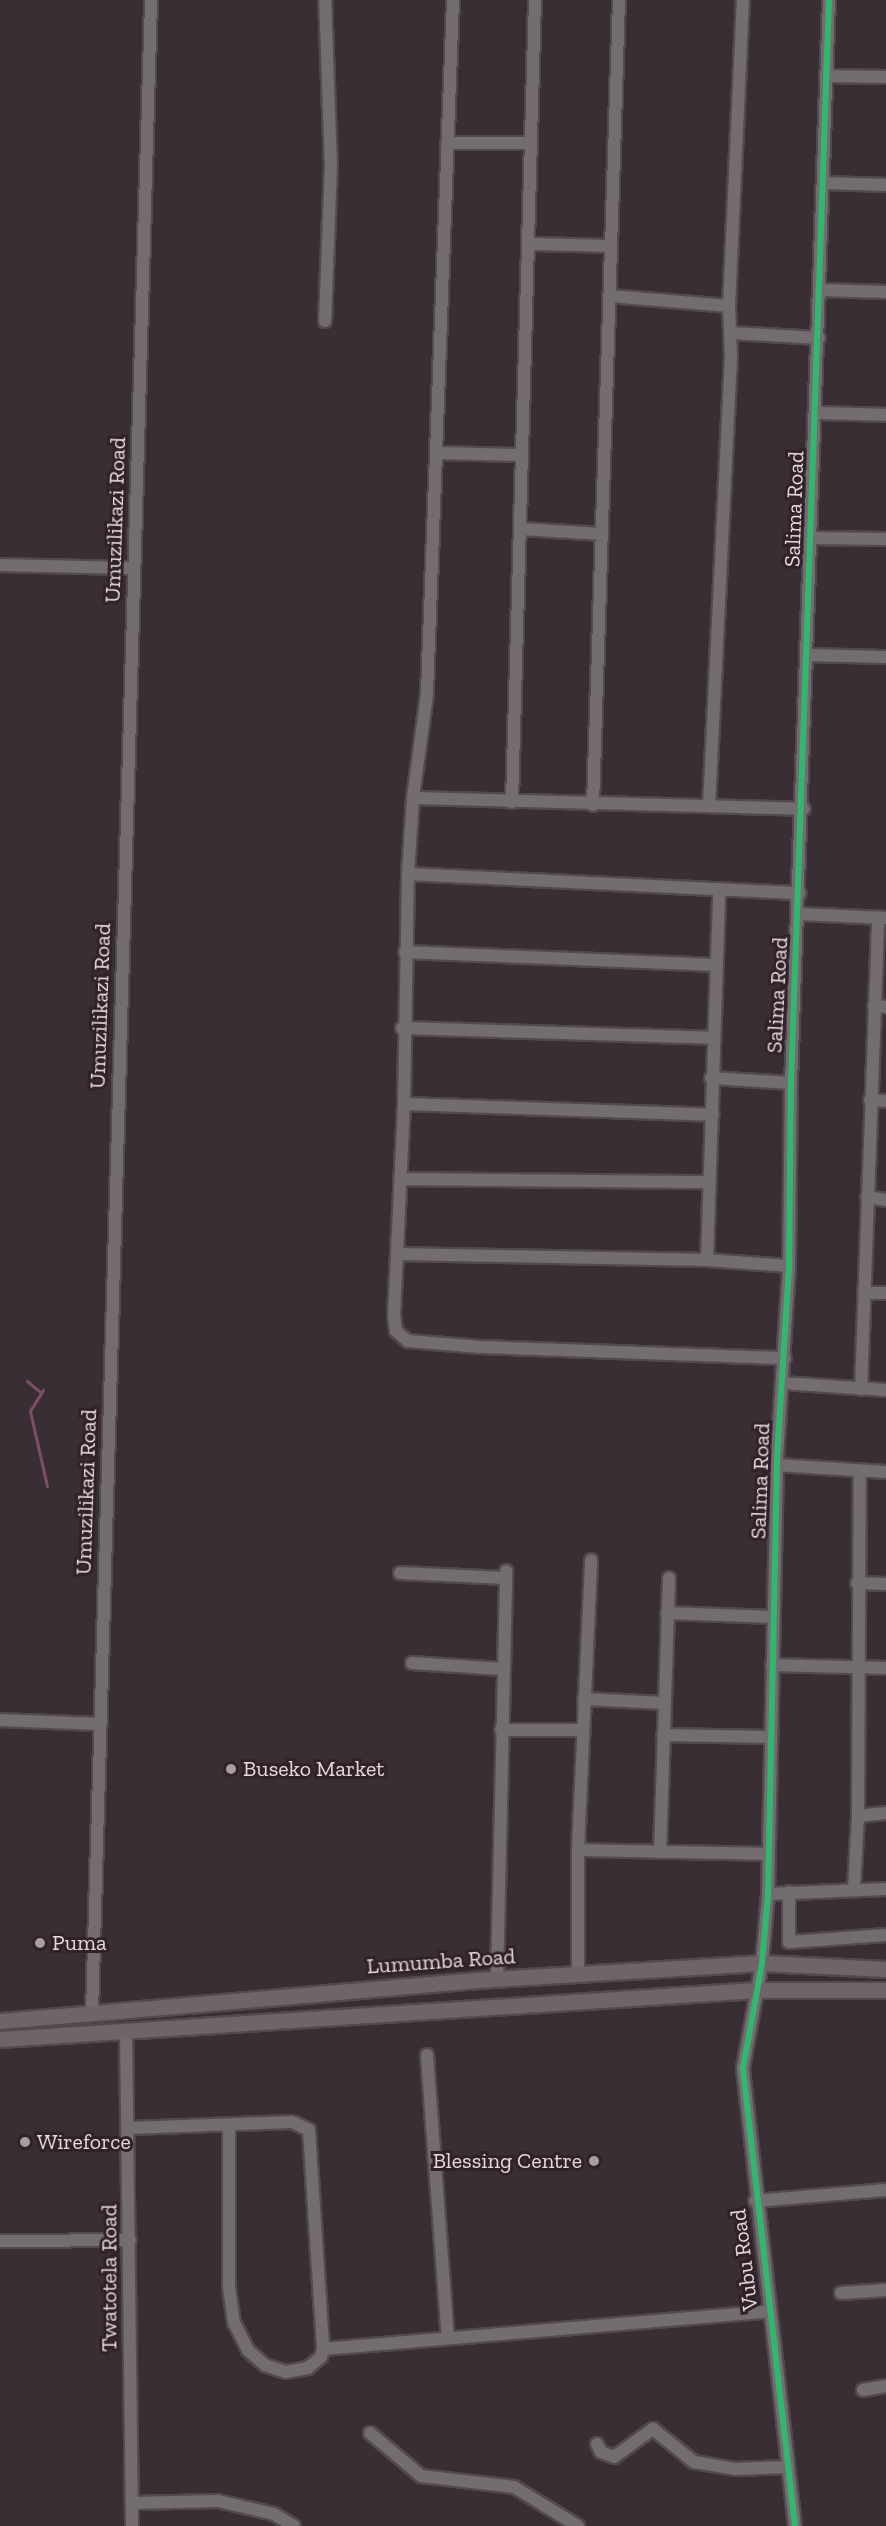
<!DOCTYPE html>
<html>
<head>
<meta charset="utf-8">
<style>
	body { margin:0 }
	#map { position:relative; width:886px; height:2526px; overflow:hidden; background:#382e33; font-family:"Zilla Slab",serif }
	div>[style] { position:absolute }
	.stream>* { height:3px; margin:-1.5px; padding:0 1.5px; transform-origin:1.5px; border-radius:1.5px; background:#7e4e66 }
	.roads { filter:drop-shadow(2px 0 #524a4e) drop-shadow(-2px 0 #524a4e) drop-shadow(0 2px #524a4e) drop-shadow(0 -2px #524a4e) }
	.minor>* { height:12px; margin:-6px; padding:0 6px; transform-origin:6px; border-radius:6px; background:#746d70 }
	.major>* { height:15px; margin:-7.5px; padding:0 7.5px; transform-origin:7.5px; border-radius:7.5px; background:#6f646a }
	.cycleway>* { height:6px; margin:-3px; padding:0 3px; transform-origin:3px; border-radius:3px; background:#33b770 }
	.dots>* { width:16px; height:16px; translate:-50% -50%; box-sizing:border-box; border:3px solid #312129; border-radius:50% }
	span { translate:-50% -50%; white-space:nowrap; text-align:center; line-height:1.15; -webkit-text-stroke:6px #312129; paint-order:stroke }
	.street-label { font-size:22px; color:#e4d9de }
	.poi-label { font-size:22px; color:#e4d9de }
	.left { translate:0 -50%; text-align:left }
	.right { translate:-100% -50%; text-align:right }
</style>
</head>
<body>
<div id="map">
	<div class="stream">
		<i style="left:27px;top:1381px;width:17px;rotate:40deg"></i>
		<i style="left:43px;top:1390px;width:25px;rotate:122deg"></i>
		<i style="left:30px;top:1411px;width:77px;rotate:77.2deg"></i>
	</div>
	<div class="roads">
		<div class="minor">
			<i style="left:453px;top:0;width:694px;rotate:92.15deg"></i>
			<i style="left:427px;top:694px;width:105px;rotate:97.7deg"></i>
			<i style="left:413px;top:798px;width:76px;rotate:93.8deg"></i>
			<i style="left:408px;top:874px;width:230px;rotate:91deg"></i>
			<i style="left:404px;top:1104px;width:211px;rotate:92.7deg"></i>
			<i style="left:394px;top:1315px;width:16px;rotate:83deg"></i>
			<i style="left:396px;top:1331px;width:16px;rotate:40deg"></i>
			<i style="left:408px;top:1341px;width:73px;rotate:4.7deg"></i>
			<i style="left:481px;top:1347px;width:304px;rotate:2.1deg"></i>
			<i style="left:827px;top:76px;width:59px;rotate:1deg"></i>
			<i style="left:447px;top:143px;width:84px"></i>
			<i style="left:824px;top:183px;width:62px;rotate:1.8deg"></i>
			<i style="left:529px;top:244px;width:81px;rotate:1.4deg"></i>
			<i style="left:821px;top:290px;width:65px;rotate:1.8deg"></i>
			<i style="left:610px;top:296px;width:119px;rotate:4.8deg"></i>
			<i style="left:325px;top:321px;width:153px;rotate:-87.8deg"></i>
			<i style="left:331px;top:168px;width:168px;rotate:-92deg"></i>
			<i style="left:731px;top:333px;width:88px;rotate:3.3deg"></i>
			<i style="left:816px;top:413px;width:70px;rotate:1.6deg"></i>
			<i style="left:436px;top:453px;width:84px;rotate:1.4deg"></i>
			<i style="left:521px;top:529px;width:81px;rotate:3.5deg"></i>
			<i style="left:810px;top:538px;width:76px;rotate:0.8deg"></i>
			<i style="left:0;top:565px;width:134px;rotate:1.3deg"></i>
			<i style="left:807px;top:655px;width:79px;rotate:1.5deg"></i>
			<i style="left:413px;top:798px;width:391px;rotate:1.6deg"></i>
			<i style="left:512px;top:802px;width:802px;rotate:-88.36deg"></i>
			<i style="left:593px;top:805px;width:805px;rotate:-88.15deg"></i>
			<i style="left:709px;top:806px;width:450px;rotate:-87.2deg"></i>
			<i style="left:731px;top:357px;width:51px;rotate:-92.2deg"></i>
			<i style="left:729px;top:306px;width:306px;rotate:-87.4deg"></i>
			<i style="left:408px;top:874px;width:392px;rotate:2.8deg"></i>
			<i style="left:799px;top:914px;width:86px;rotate:2.7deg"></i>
			<i style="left:405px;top:952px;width:312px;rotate:2.4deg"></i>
			<i style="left:874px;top:1006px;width:12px;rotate:5deg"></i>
			<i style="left:402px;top:1028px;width:311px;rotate:1.8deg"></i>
			<i style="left:711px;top:1078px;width:80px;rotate:3.6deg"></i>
			<i style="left:870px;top:1100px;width:16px;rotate:4deg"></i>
			<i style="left:404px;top:1104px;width:309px;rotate:2deg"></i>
			<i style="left:401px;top:1179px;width:308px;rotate:0.6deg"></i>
			<i style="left:867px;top:1197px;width:19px;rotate:9deg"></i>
			<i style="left:397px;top:1254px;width:310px;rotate:1.1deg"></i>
			<i style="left:707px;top:1260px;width:82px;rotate:4.2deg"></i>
			<i style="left:707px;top:1260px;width:369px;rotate:-88.1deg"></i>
			<i style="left:864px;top:1293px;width:22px"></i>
			<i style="left:782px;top:1383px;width:104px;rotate:3.9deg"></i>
			<i style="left:861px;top:1389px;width:472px;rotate:-87.9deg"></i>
			<i style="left:777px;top:1465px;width:109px;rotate:3.7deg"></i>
			<i style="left:400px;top:1573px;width:105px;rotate:2.7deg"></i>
			<i style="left:857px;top:1583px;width:29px;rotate:2deg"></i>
			<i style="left:667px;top:1613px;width:107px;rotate:2.1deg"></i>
			<i style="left:412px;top:1663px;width:91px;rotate:3.8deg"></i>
			<i style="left:772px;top:1665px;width:114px;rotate:1.5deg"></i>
			<i style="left:584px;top:1699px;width:80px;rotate:2.9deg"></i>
			<i style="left:0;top:1720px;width:101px;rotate:2.3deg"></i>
			<i style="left:501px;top:1730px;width:82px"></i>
			<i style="left:663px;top:1735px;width:107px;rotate:1.1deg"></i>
			<i style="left:858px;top:1816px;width:28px;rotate:-6deg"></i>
			<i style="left:578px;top:1850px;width:189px;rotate:1.2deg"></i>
			<i style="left:660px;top:1852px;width:274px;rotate:-88.1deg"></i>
			<i style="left:854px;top:1888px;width:72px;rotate:-86.8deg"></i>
			<i style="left:858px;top:1816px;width:345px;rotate:-89.7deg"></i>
			<i style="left:789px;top:1892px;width:50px;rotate:90deg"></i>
			<i style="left:789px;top:1942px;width:97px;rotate:-4.1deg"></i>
			<i style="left:768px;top:1894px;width:118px;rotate:-2.4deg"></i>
			<i style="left:578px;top:1975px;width:125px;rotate:-90deg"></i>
			<i style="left:578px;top:1850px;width:290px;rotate:-87.4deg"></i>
			<i style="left:497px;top:1979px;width:408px;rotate:-88.7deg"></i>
			<i style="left:92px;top:2013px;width:2014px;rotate:-88.32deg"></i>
			<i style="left:126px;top:2031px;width:495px;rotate:89.3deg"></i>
			<i style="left:427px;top:2055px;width:284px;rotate:85.8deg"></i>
			<i style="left:130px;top:2128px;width:162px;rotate:-2.1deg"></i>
			<i style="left:292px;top:2122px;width:19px;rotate:25deg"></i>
			<i style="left:309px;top:2130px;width:219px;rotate:86.3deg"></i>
			<i style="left:323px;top:2349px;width:8px;rotate:104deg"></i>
			<i style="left:321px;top:2357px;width:17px;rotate:140deg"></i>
			<i style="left:308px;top:2368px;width:22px;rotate:170deg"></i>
			<i style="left:286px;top:2372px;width:22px;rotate:-162deg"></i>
			<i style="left:265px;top:2365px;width:23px;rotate:-139deg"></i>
			<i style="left:248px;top:2350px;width:30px;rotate:-117deg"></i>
			<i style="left:234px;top:2323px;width:37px;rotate:-98deg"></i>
			<i style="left:229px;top:2286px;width:159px;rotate:-90deg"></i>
			<i style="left:755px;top:2201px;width:131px;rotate:-4.8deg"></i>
			<i style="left:0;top:2241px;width:130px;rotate:-0.4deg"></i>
			<i style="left:841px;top:2293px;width:45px;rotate:-3.8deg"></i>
			<i style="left:323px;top:2349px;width:447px;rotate:-4.8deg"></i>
			<i style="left:863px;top:2390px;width:23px;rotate:-10deg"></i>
			<i style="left:370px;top:2433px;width:67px;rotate:40.1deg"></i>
			<i style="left:421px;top:2476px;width:94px;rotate:6.7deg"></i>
			<i style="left:514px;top:2487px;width:75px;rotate:31.4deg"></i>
			<i style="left:597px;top:2444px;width:9px;rotate:63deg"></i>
			<i style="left:601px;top:2452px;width:14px;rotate:21deg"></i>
			<i style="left:614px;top:2457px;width:48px;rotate:-35.7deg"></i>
			<i style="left:653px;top:2429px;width:53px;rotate:38.8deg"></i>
			<i style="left:694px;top:2462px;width:43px;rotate:9.5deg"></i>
			<i style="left:736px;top:2469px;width:51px;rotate:-2.2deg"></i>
			<i style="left:132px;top:2503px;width:86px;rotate:-1.3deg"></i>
			<i style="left:218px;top:2501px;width:57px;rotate:13.1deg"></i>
			<i style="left:274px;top:2514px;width:23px;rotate:31deg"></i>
			<i style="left:795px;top:2526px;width:461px;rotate:-96.5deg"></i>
			<i style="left:743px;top:2068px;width:107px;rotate:-79.7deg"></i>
			<i style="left:762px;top:1963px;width:69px;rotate:-85deg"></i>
			<i style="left:768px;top:1894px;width:436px;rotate:-88.8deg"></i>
			<i style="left:777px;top:1458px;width:192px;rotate:-86.4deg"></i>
			<i style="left:789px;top:1266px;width:183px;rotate:-89.4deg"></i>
			<i style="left:791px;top:1083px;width:1084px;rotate:-87.99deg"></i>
		</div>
		<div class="major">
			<i style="left:0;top:2021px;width:478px;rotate:-4.9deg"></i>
			<i style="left:476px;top:1980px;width:287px;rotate:-3.4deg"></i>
			<i style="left:762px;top:1963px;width:124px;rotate:2.8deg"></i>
			<i style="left:0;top:2039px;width:758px;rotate:-3.71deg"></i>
			<i style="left:756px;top:1990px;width:130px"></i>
		</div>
	</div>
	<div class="cycleway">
		<i style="left:795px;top:2526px;width:461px;rotate:-96.5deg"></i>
		<i style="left:743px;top:2068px;width:107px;rotate:-79.7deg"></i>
		<i style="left:762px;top:1963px;width:69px;rotate:-85deg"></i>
		<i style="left:768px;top:1894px;width:436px;rotate:-88.8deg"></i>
		<i style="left:777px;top:1458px;width:192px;rotate:-86.4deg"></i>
		<i style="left:789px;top:1266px;width:183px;rotate:-89.4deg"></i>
		<i style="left:791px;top:1083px;width:1084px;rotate:-87.99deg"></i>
	</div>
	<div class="dots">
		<i style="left:231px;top:1769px;background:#a89da2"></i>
		<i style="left:40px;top:1943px;background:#a89da2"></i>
		<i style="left:25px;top:2142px;background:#a89da2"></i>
		<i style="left:594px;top:2161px;background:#a89da2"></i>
	</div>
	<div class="street-label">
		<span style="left:794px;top:509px;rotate:-88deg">Salima Road</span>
		<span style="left:115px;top:520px;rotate:-88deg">Umuzilikazi Road</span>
		<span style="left:777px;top:995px;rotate:-87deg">Salima Road</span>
		<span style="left:100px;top:1006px;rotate:-88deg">Umuzilikazi Road</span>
		<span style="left:760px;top:1481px;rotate:-88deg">Salima Road</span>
		<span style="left:86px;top:1492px;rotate:-88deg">Umuzilikazi Road</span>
		<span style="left:441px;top:1961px;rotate:-4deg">Lumumba Road</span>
		<span style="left:744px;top:2260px;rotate:-97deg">Vubu Road</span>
		<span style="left:109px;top:2278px;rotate:-90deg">Twatotela Road</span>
	</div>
	<div class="poi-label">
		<span class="left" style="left:243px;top:1769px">Buseko Market</span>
		<span class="left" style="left:52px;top:1943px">Puma</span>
		<span class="left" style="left:37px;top:2142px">Wireforce</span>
		<span class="right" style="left:582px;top:2161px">Blessing Centre</span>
	</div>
</div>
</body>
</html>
